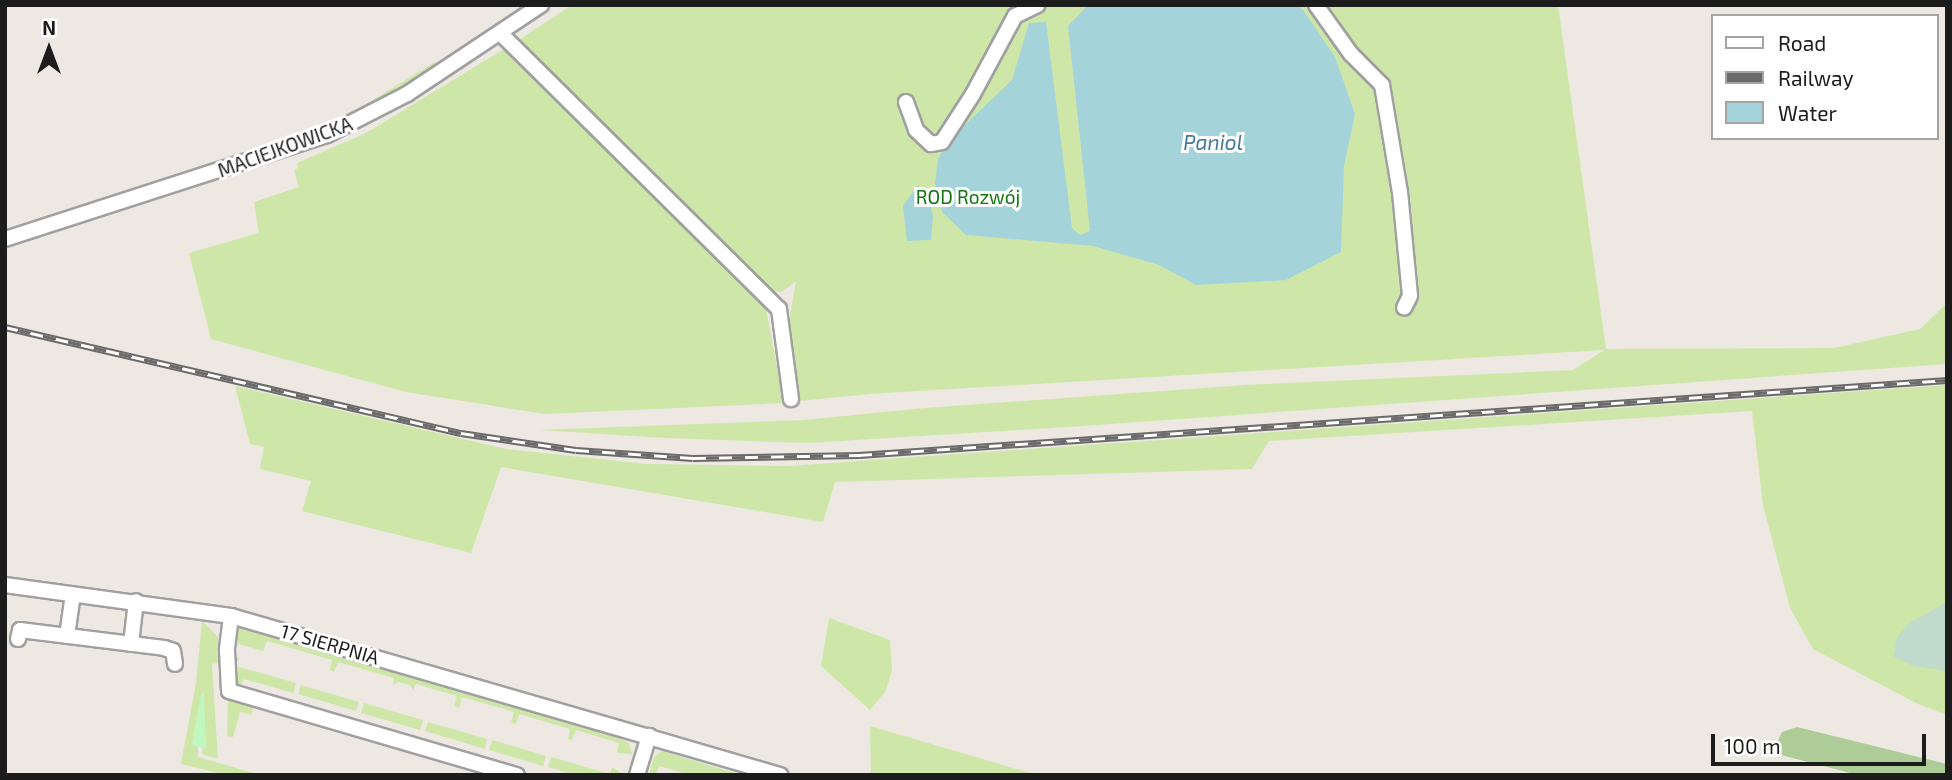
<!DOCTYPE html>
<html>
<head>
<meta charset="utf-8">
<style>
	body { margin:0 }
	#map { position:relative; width:1952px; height:780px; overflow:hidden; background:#ede8e2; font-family:"Exo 2",sans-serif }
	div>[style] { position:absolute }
	.grass>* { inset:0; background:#cee7a9 }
	.forest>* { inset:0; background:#adcc98 }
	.wetland>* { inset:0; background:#c0dbcb }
	.park>* { inset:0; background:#c1f7bf }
	.water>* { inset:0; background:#a4d4da }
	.roads { filter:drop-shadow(2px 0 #a0a0a0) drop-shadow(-2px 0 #a0a0a0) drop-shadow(0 2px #a0a0a0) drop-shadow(0 -2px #a0a0a0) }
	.minor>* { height:14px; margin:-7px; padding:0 7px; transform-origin:7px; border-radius:7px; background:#fff }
	.rail>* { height:7px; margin-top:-3.5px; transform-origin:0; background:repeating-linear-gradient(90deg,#fff 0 13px,#6a6a6a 0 26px); box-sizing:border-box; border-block:2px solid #6a6a6a }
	span { translate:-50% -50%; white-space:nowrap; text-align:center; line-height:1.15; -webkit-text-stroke:6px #fff; paint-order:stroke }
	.street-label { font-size:19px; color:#1c1c1c }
	.park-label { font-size:19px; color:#12760f }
	.water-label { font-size:21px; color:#467999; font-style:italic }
	.frame { position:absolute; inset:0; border:7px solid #1c1c1c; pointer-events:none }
	.legend { position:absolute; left:1711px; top:14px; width:228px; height:126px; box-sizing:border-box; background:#fff; border:2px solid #a4a4a4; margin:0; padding:9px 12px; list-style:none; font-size:21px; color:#1c1c1c }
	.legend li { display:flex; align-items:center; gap:14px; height:35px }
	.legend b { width:35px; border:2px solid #a4a4a4 }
	.north { position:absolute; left:14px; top:14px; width:70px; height:70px; -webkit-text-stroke:5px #fff; paint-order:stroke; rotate:0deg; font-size:19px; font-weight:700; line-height:28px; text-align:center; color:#1c1c1c }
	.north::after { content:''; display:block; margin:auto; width:24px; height:32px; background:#1c1c1c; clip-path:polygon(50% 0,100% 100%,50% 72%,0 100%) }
	.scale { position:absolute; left:1711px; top:734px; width:215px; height:32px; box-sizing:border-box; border:4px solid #1c1c1c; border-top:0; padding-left:9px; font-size:21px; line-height:24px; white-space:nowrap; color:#1c1c1c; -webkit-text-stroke:5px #fff; paint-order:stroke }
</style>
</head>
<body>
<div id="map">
	<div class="grass">
		<i style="clip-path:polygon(572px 5px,1558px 5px,1606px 349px,1834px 348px,1920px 329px,1946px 304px,1947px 364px,1068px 427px,808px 443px,666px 438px,539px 430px,804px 420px,925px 408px,1245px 385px,1573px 370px,1604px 350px,869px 394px,799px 401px,789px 321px,796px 281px,782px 292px,766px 291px,514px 43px)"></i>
		<i style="clip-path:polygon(504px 49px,766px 309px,784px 403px,545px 414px,406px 392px,211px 339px,189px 253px,259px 233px,254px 202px,299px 187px,294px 170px,298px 168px,297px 163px,366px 133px)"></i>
		<i style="clip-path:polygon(435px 62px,436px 66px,427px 71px,355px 114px,307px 136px,287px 142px,285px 140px,353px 112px)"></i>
		<i style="clip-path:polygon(1947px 385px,1947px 715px,1918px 704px,1813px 649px,1790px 608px,1763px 505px,1752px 411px,1269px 441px,1252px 469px,835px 482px,823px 522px,501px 467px,471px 553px,302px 511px,311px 481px,260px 469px,264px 447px,250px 444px,235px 386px,506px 449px,647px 464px,787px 466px)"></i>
		<i style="clip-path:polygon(829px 618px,890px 640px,892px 671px,885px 692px,870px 710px,821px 666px)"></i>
		<i style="clip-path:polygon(202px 621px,218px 637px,219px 663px,212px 664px,218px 759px,202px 754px,203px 748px,206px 749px,193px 745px,198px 747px,198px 757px,260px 775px,226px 775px,181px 764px,196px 683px)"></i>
		<i style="clip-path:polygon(242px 626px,617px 733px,616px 737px,629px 743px,632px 754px,617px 753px,619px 743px,576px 730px,572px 740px,568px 739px,570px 729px,519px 714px,516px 724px,511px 723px,514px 712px,462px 697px,459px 708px,454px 706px,457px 696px,416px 684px,413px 690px,410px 685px,398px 682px,393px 685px,394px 678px,338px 662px,334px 672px,330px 670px,332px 660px,267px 641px,263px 651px,235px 643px,236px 629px)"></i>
		<i style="clip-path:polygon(234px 657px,239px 657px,236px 666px,296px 683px,293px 693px,244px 679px,240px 688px,235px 682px)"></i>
		<i style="clip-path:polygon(301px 685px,359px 702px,356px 711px,298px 694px)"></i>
		<i style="clip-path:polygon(228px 697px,254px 705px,251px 715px,240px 712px,233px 737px,227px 736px)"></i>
		<i style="clip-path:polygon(364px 703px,423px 720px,420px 730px,361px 713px)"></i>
		<i style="clip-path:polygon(428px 722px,487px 739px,485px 749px,425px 731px)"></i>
		<i style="clip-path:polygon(870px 726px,1037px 775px,871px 775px)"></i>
		<i style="clip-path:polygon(492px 740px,546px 756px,543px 766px,489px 750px)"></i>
		<i style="clip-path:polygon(662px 751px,728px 771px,742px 775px,690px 775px,659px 766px,656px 775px,649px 775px,654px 757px)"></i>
		<i style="clip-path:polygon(551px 757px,610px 774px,612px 767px,624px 775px,575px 775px,548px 767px)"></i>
	</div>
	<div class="forest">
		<i style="clip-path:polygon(1797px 727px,1947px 764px,1947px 775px,1858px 775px,1781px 755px,1776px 745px,1782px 732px)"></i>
	</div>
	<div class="wetland">
		<i style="clip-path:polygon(1947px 602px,1947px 675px,1941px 670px,1913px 666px,1893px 656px,1897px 638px,1909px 623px)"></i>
	</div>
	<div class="park">
		<i style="clip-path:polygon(201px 693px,204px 693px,206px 749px,192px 745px)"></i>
	</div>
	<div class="water">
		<i style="clip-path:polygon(1088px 5px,1296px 5px,1303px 10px,1335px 57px,1355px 114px,1344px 166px,1341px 252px,1286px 280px,1196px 285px,1159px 265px,1093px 246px,966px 235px,942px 212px,935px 183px,938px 159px,950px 139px,1012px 80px,1029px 23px,1046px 22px,1072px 228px,1080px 235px,1090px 231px,1068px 26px)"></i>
		<i style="clip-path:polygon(918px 185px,929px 197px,933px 217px,931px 240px,907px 241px,903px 206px)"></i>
	</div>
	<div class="roads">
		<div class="minor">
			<i style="left:1316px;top:5px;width:60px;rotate:54.5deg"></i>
			<i style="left:1351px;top:54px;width:44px;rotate:45deg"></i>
			<i style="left:1382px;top:85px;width:109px;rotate:80.5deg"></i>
			<i style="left:1400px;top:192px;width:104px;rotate:84.5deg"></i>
			<i style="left:1410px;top:296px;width:13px;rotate:117deg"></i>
			<i style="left:500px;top:33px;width:392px;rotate:44.7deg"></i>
			<i style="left:779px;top:309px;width:91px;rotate:82.4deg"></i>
			<i style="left:906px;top:102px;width:30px;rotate:70deg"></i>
			<i style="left:916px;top:130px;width:21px;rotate:43deg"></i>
			<i style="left:931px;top:144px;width:11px;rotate:-10deg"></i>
			<i style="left:942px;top:142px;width:57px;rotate:-57.1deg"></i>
			<i style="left:973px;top:94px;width:89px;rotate:-61.7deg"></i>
			<i style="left:1015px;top:16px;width:25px;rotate:-26deg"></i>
			<i style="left:5px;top:239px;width:338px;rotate:-17.9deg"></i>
			<i style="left:327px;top:135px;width:90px;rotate:-27.1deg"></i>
			<i style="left:407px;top:94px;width:161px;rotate:-33.6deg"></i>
			<i style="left:5px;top:585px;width:228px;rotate:7.8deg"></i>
			<i style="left:231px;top:616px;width:572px;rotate:16.15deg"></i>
			<i style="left:231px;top:616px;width:34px;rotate:97deg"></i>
			<i style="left:227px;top:650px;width:41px;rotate:87.2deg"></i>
			<i style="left:229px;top:691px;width:300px;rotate:16.3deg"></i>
			<i style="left:67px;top:636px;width:42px;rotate:-81.9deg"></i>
			<i style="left:18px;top:639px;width:9px;rotate:-77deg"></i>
			<i style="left:20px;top:630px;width:145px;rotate:7.1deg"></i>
			<i style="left:164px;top:648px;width:9px;rotate:18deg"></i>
			<i style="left:173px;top:651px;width:13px;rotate:81deg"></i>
			<i style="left:131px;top:644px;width:43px;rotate:-83.4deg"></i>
			<i style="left:637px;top:775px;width:41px;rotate:-72.9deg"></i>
		</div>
	</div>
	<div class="rail">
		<i style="left:5px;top:327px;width:468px;rotate:13.1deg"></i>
		<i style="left:461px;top:433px;width:116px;rotate:8.4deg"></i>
		<i style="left:576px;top:450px;width:117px;rotate:3.9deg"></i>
		<i style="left:693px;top:458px;width:166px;rotate:-1deg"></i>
		<i style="left:859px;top:455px;width:1091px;rotate:-3.94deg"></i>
	</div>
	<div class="street-label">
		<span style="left:285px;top:147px;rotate:-20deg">MACIEJKOWICKA</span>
		<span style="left:330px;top:644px;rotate:16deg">17 SIERPNIA</span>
	</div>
	<div class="park-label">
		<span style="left:968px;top:197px">ROD Rozwój</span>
	</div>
	<div class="water-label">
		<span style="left:1213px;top:142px">Paniol</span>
	</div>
	<div class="frame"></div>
	<ul class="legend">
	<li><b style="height:9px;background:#fff"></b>Road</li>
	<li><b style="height:9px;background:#6a6a6a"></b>Railway</li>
	<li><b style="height:19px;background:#a4d4da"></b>Water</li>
	</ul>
	<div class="north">N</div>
	<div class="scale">100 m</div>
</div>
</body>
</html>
